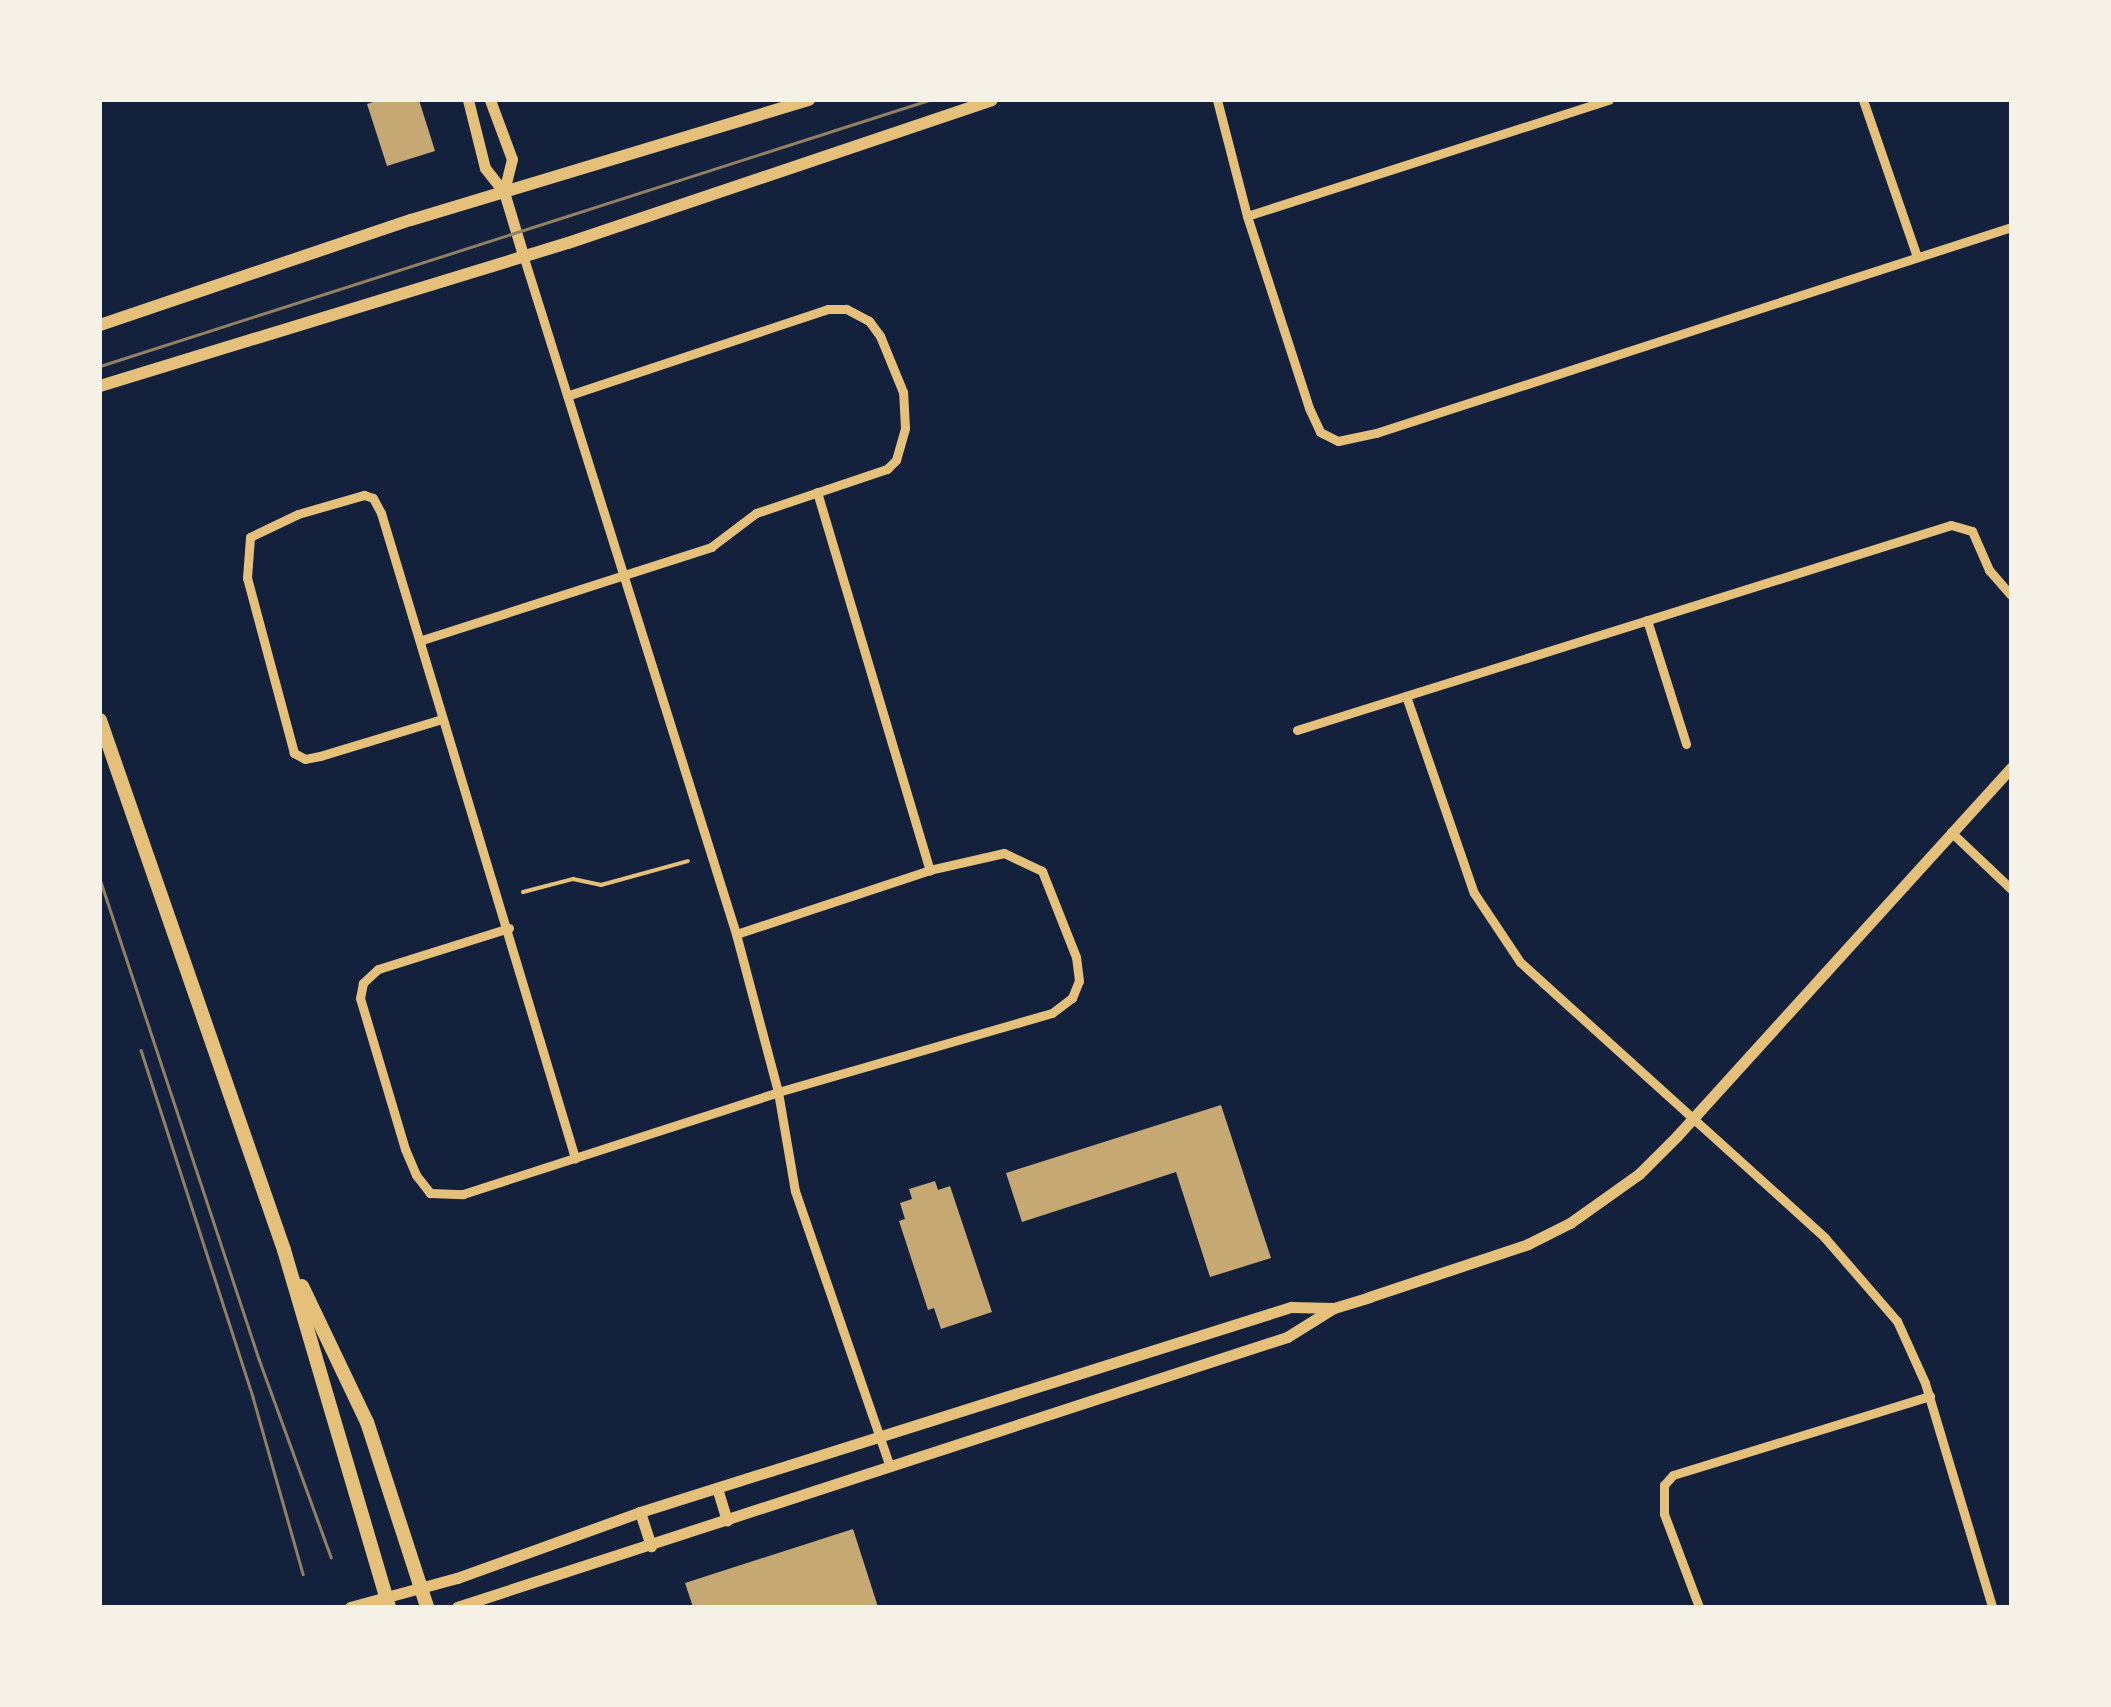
<!DOCTYPE html>
<html>
<head>
<meta charset="utf-8">
<style>
	body { margin:0 }
	#map { position:relative; width:2111px; height:1707px; overflow:hidden; background:#14213d; font-family:"PT Sans",sans-serif }
	div>[style] { position:absolute }
	.building>* { inset:0; background:#c6a872 }
	.path>* { height:4px; margin:-2px; padding:0 2px; transform-origin:2px; border-radius:2px; background:#e5c07b }
	.minor>* { height:9px; margin:-4.5px; padding:0 4.5px; transform-origin:4.5px; border-radius:4.5px; background:#e5c07b }
	.tertiary>* { height:11px; margin:-5.5px; padding:0 5.5px; transform-origin:5.5px; border-radius:5.5px; background:#e5c07b }
	.secondary>* { height:12px; margin:-6px; padding:0 6px; transform-origin:6px; border-radius:6px; background:#e5c07b }
	.primary>* { height:14px; margin:-7px; padding:0 7px; transform-origin:7px; border-radius:7px; background:#e5c07b }
	.tram>* { height:2.5px; margin:-1.25px; padding:0 1.25px; transform-origin:1.25px; border-radius:1.25px; background:#918062 }
	span { translate:-50% -50%; white-space:nowrap; text-align:center; line-height:1.15; -webkit-text-stroke:8px #f6f1e7; paint-order:stroke }
	.frame { position:absolute; inset:0; border:102px solid #f6f1e7; pointer-events:none }
</style>
</head>
<body>
<div id="map">
	<div class="building">
		<i style="clip-path:polygon(379px 100px,419px 100px,435px 151px,387px 166px,367px 104px)"></i>
		<i style="clip-path:polygon(1221px 1105px,1271px 1258px,1210px 1277px,1176px 1172px,1022px 1222px,1006px 1173px)"></i>
		<i style="clip-path:polygon(935px 1181px,938px 1190px,950px 1186px,992px 1312px,941px 1329px,934px 1308px,928px 1310px,899px 1221px,905px 1219px,900px 1203px,912px 1199px,909px 1189px)"></i>
		<i style="clip-path:polygon(853px 1529px,878px 1607px,693px 1607px,685px 1583px)"></i>
	</div>
	<div class="path">
		<i style="left:523px;top:892px;width:52px;rotate:-14.6deg"></i>
		<i style="left:573px;top:879px;width:29px;rotate:12deg"></i>
		<i style="left:601px;top:885px;width:90px;rotate:-15.4deg"></i>
	</div>
	<div class="minor">
		<i style="left:1217px;top:100px;width:120px;rotate:75.5deg"></i>
		<i style="left:1247px;top:216px;width:202px;rotate:72.1deg"></i>
		<i style="left:1309px;top:408px;width:26px;rotate:65deg"></i>
		<i style="left:1320px;top:432px;width:20px;rotate:27deg"></i>
		<i style="left:1338px;top:441px;width:39px;rotate:-12deg"></i>
		<i style="left:1376px;top:433px;width:668px;rotate:-17.97deg"></i>
		<i style="left:1863px;top:100px;width:166px;rotate:71deg"></i>
		<i style="left:1247px;top:216px;width:380px;rotate:-17.8deg"></i>
		<i style="left:523px;top:255px;width:712px;rotate:72.58deg"></i>
		<i style="left:736px;top:934px;width:163px;rotate:75.1deg"></i>
		<i style="left:778px;top:1092px;width:100px;rotate:80.3deg"></i>
		<i style="left:795px;top:1191px;width:292px;rotate:71deg"></i>
		<i style="left:817px;top:492px;width:395px;rotate:73.4deg"></i>
		<i style="left:1647px;top:620px;width:130px;rotate:72.5deg"></i>
		<i style="left:422px;top:640px;width:304px;rotate:-17.8deg"></i>
		<i style="left:711px;top:547px;width:56px;rotate:-37.1deg"></i>
		<i style="left:756px;top:513px;width:138px;rotate:-18.6deg"></i>
		<i style="left:887px;top:469px;width:13px;rotate:-45deg"></i>
		<i style="left:896px;top:460px;width:33px;rotate:-74deg"></i>
		<i style="left:905px;top:428px;width:36px;rotate:-93deg"></i>
		<i style="left:903px;top:392px;width:61px;rotate:-112.3deg"></i>
		<i style="left:880px;top:336px;width:19px;rotate:-126deg"></i>
		<i style="left:869px;top:321px;width:26px;rotate:-152deg"></i>
		<i style="left:846px;top:309px;width:18px;rotate:180deg"></i>
		<i style="left:828px;top:309px;width:272px;rotate:161.6deg"></i>
		<i style="left:1406px;top:696px;width:208px;rotate:71deg"></i>
		<i style="left:1474px;top:893px;width:83px;rotate:56.3deg"></i>
		<i style="left:1520px;top:962px;width:411px;rotate:42.1deg"></i>
		<i style="left:1825px;top:1238px;width:110px;rotate:49.1deg"></i>
		<i style="left:1897px;top:1321px;width:68px;rotate:65.7deg"></i>
		<i style="left:1925px;top:1383px;width:234px;rotate:73.3deg"></i>
		<i style="left:442px;top:719px;width:127px;rotate:163.1deg"></i>
		<i style="left:320px;top:756px;width:15px;rotate:169deg"></i>
		<i style="left:305px;top:759px;width:13px;rotate:-151deg"></i>
		<i style="left:294px;top:753px;width:181px;rotate:-105deg"></i>
		<i style="left:247px;top:578px;width:41px;rotate:-85.8deg"></i>
		<i style="left:250px;top:537px;width:53px;rotate:-25.6deg"></i>
		<i style="left:298px;top:514px;width:69px;rotate:-16.1deg"></i>
		<i style="left:364px;top:495px;width:9px;rotate:18deg"></i>
		<i style="left:373px;top:498px;width:17px;rotate:62deg"></i>
		<i style="left:381px;top:513px;width:674px;rotate:73.26deg"></i>
		<i style="left:1297px;top:730px;width:685px;rotate:-17.4deg"></i>
		<i style="left:1951px;top:525px;width:22px;rotate:16deg"></i>
		<i style="left:1972px;top:531px;width:43px;rotate:66.4deg"></i>
		<i style="left:1989px;top:570px;width:33px;rotate:49deg"></i>
		<i style="left:1951px;top:832px;width:83px;rotate:43.5deg"></i>
		<i style="left:509px;top:928px;width:137px;rotate:162.6deg"></i>
		<i style="left:378px;top:969px;width:21px;rotate:137deg"></i>
		<i style="left:363px;top:983px;width:15px;rotate:101deg"></i>
		<i style="left:360px;top:998px;width:158px;rotate:73.4deg"></i>
		<i style="left:405px;top:1149px;width:28px;rotate:67deg"></i>
		<i style="left:416px;top:1175px;width:23px;rotate:52deg"></i>
		<i style="left:430px;top:1193px;width:33px;rotate:2deg"></i>
		<i style="left:463px;top:1194px;width:331px;rotate:-17.9deg"></i>
		<i style="left:778px;top:1092px;width:285px;rotate:-16.1deg"></i>
		<i style="left:1052px;top:1013px;width:25px;rotate:-37deg"></i>
		<i style="left:1072px;top:998px;width:18px;rotate:-68deg"></i>
		<i style="left:1079px;top:981px;width:24px;rotate:-97deg"></i>
		<i style="left:1076px;top:957px;width:92px;rotate:-111.6deg"></i>
		<i style="left:1042px;top:871px;width:42px;rotate:-154.7deg"></i>
		<i style="left:1004px;top:853px;width:76px;rotate:167.1deg"></i>
		<i style="left:930px;top:870px;width:204px;rotate:161.7deg"></i>
		<i style="left:1699px;top:1607px;width:99px;rotate:-110.6deg"></i>
		<i style="left:1664px;top:1514px;width:29px;rotate:-90deg"></i>
		<i style="left:1664px;top:1485px;width:13px;rotate:-48deg"></i>
		<i style="left:1673px;top:1475px;width:269px;rotate:-17.1deg"></i>
	</div>
	<div class="tertiary">
		<i style="left:468px;top:100px;width:70px;rotate:76deg"></i>
		<i style="left:485px;top:168px;width:31px;rotate:52deg"></i>
		<i style="left:504px;top:192px;width:66px;rotate:73.2deg"></i>
		<i style="left:490px;top:100px;width:63px;rotate:69.6deg"></i>
		<i style="left:512px;top:159px;width:34px;rotate:104deg"></i>
		<i style="left:717px;top:1488px;width:34px;rotate:73deg"></i>
		<i style="left:640px;top:1512px;width:36px;rotate:72deg"></i>
		<i style="left:350px;top:1607px;width:111px;rotate:-15.2deg"></i>
		<i style="left:457px;top:1578px;width:195px;rotate:-19.8deg"></i>
		<i style="left:640px;top:1512px;width:683px;rotate:-17.48deg"></i>
		<i style="left:1291px;top:1307px;width:43px;rotate:1.3deg"></i>
		<i style="left:1334px;top:1308px;width:37px;rotate:-17deg"></i>
		<i style="left:1369px;top:1297px;width:168px;rotate:-18.4deg"></i>
		<i style="left:1528px;top:1244px;width:47px;rotate:-26.6deg"></i>
		<i style="left:1570px;top:1223px;width:85px;rotate:-35.4deg"></i>
		<i style="left:1639px;top:1174px;width:54px;rotate:-45deg"></i>
		<i style="left:1677px;top:1136px;width:497px;rotate:-47.8deg"></i>
		<i style="left:457px;top:1607px;width:873px;rotate:-18.02deg"></i>
		<i style="left:1287px;top:1337px;width:53px;rotate:-31.9deg"></i>
	</div>
	<div class="secondary">
		<i style="left:100px;top:325px;width:328px;rotate:-18.7deg"></i>
		<i style="left:411px;top:220px;width:416px;rotate:-16.8deg"></i>
		<i style="left:100px;top:386px;width:489px;rotate:-17deg"></i>
		<i style="left:568px;top:243px;width:447px;rotate:-18.6deg"></i>
	</div>
	<div class="primary">
		<i style="left:100px;top:720px;width:561px;rotate:70.85deg"></i>
		<i style="left:284px;top:1250px;width:372px;rotate:73.6deg"></i>
		<i style="left:302px;top:1286px;width:151px;rotate:64.5deg"></i>
		<i style="left:367px;top:1422px;width:194px;rotate:72deg"></i>
	</div>
	<div class="tram">
		<i style="left:100px;top:366px;width:871px;rotate:-17.79deg"></i>
		<i style="left:100px;top:879px;width:506px;rotate:71.67deg"></i>
		<i style="left:259px;top:1359px;width:211px;rotate:70deg"></i>
		<i style="left:141px;top:1050px;width:365px;rotate:72.1deg"></i>
		<i style="left:253px;top:1397px;width:184px;rotate:74.2deg"></i>
	</div>
	<div class="frame"></div>
</div>
</body>
</html>
